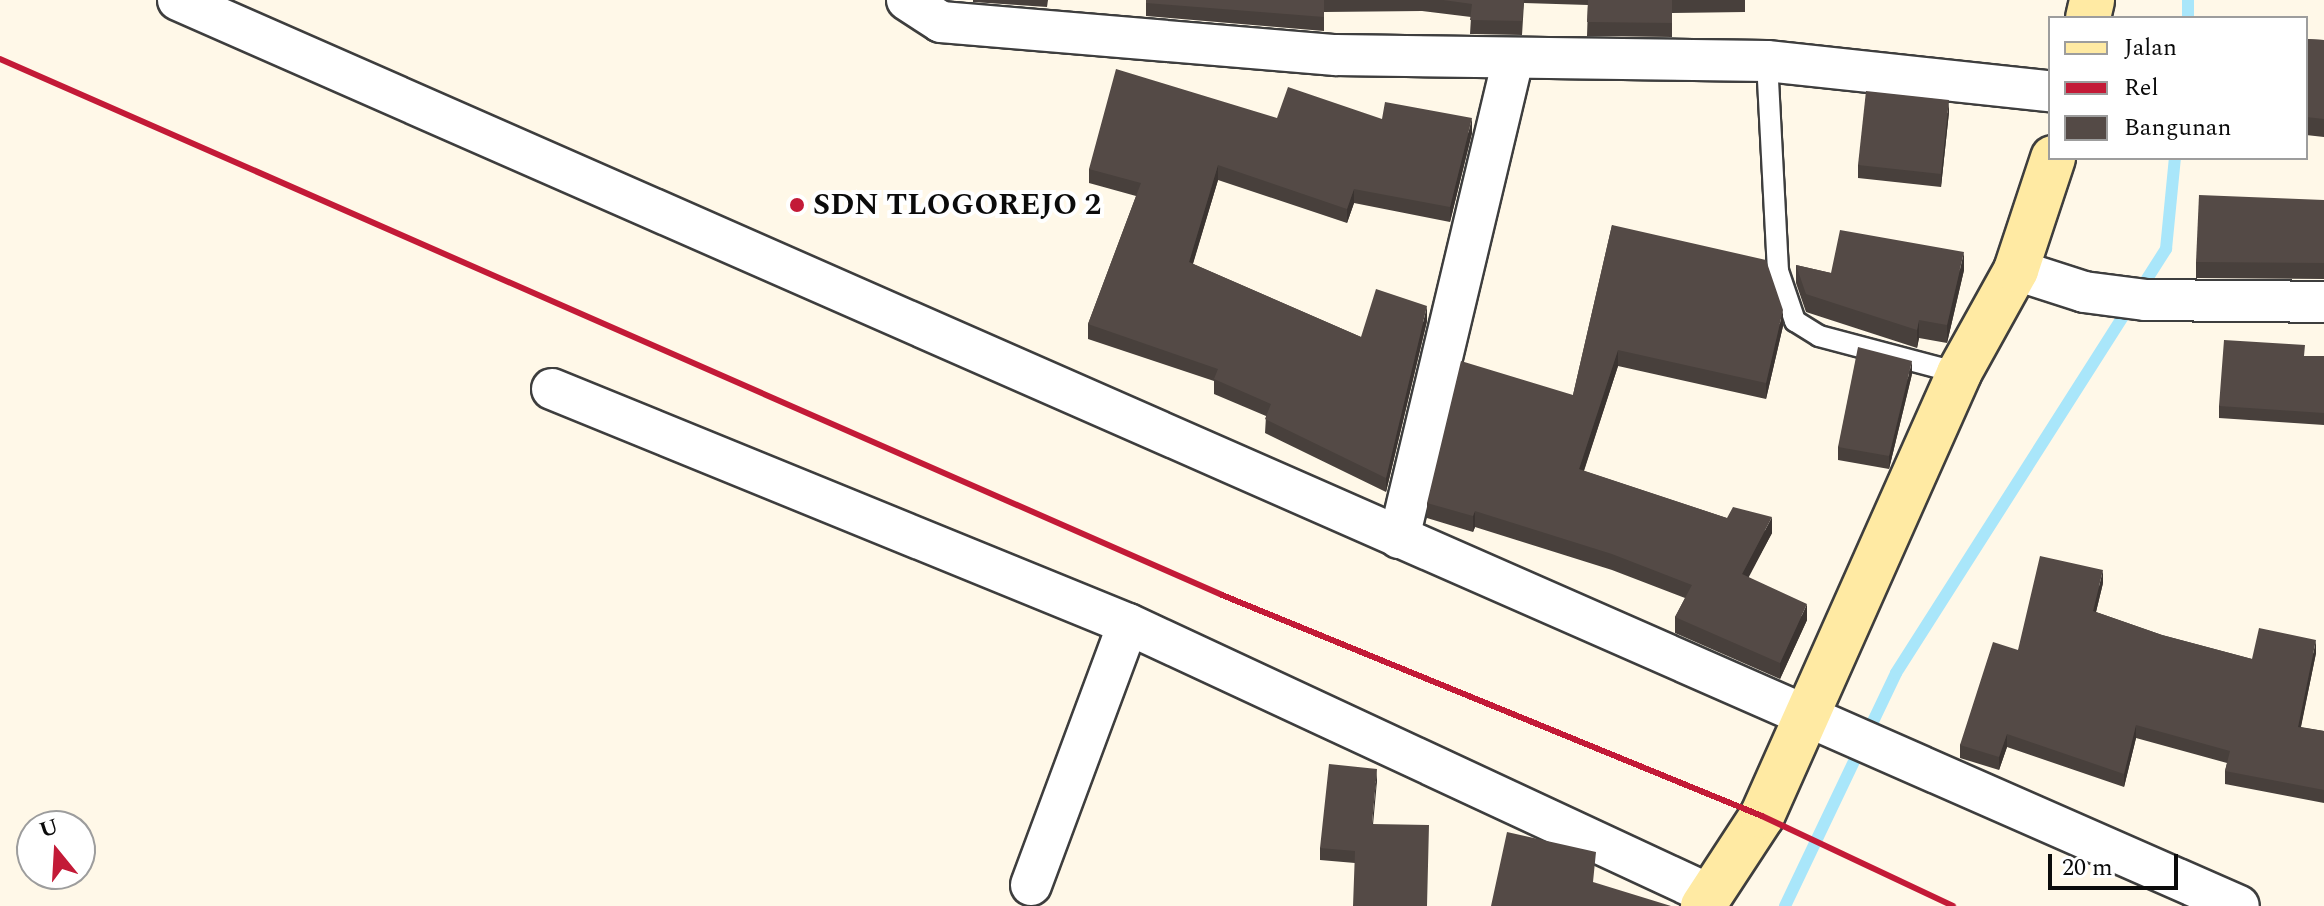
<!DOCTYPE html>
<html>
<head>
<meta charset="utf-8">
<style>
	body { margin:0 }
	#map { position:relative; width:2324px; height:906px; overflow:hidden; background:#fff8e8; font-family:Spectral,serif }
	div>[style] { position:absolute }
	.stream>* { height:12px; margin:-6px; padding:0 6px; transform-origin:6px; border-radius:6px; background:#a9e6fa }
	.roads { filter:drop-shadow(2px 0 #3e3e3e) drop-shadow(-2px 0 #3e3e3e) drop-shadow(0 2px #3e3e3e) drop-shadow(0 -2px #3e3e3e) }
	.service>* { height:20px; margin:-10px; padding:0 10px; transform-origin:10px; border-radius:10px; background:#fff }
	.minor>* { height:40px; margin:-20px; padding:0 20px; transform-origin:20px; border-radius:20px; background:#fff }
	.secondary>* { height:44px; margin:-22px; padding:0 22px; transform-origin:22px; border-radius:22px; background:#ffeaa3 }
	.rail>* { height:6px; margin:-3px; padding:0 3px; transform-origin:3px; border-radius:3px; background:#c31a37 }
	.wall>* { inset:0; background:#48403c }
	.shaded-wall>* { inset:0; background:#3b3431 }
	.building>* { inset:0; background:#544a46 }
	.dots>* { width:22px; height:22px; translate:-50% -50%; box-sizing:border-box; border:4px solid #fff; border-radius:50% }
	span { translate:-50% -50%; white-space:nowrap; text-align:center; line-height:1.15; -webkit-text-stroke:8px #fff; paint-order:stroke }
	.poi-label { font-size:30px; color:#0b0b0b; font-weight:700 }
	.left { translate:0 -50%; text-align:left }
	.legend { position:absolute; left:2048px; top:16px; width:260px; height:144px; box-sizing:border-box; background:#fff; border:2px solid #9d9d9d; margin:0; padding:10px 14px; list-style:none; font-size:24px; color:#0b0b0b }
	.legend li { display:flex; align-items:center; gap:16px; height:40px }
	.legend b { width:40px; border:2px solid #9d9d9d }
	.north { position:absolute; left:16px; top:810px; width:80px; height:80px; box-sizing:border-box; background:#fff; border:2px solid #9d9d9d; border-radius:50%; rotate:342deg; font-size:22px; font-weight:700; line-height:32px; text-align:center; color:#0b0b0b }
	.north::after { content:''; display:block; margin:auto; width:28px; height:36px; background:#c31a37; clip-path:polygon(50% 0,100% 100%,50% 72%,0 100%) }
	.scale { position:absolute; left:2048px; top:854px; width:130px; height:36px; box-sizing:border-box; border:4px solid #0b0b0b; border-top:0; padding-left:10px; font-size:24px; line-height:28px; white-space:nowrap; color:#0b0b0b; -webkit-text-stroke:6px #fff; paint-order:stroke }
</style>
</head>
<body>
<div id="map">
	<div class="stream">
		<i style="left:2188px;top:18px;width:18px;rotate:-90deg"></i>
		<i style="left:1785px;top:906px;width:258px;rotate:-64.5deg"></i>
		<i style="left:1896px;top:673px;width:503px;rotate:-57.51deg"></i>
		<i style="left:2166px;top:249px;width:91px;rotate:-84.4deg"></i>
	</div>
	<div class="roads">
		<div class="service">
			<i style="left:1767px;top:61px;width:210px;rotate:87deg"></i>
			<i style="left:1778px;top:271px;width:53px;rotate:71.2deg"></i>
			<i style="left:1795px;top:321px;width:28px;rotate:32deg"></i>
			<i style="left:1819px;top:336px;width:145px;rotate:14.8deg"></i>
		</div>
		<div class="minor">
			<i style="left:178px;top:0;width:2251px;rotate:23.73deg"></i>
			<i style="left:907px;top:0;width:40px;rotate:32.9deg"></i>
			<i style="left:941px;top:22px;width:396px;rotate:4.8deg"></i>
			<i style="left:1336px;top:55px;width:431px;rotate:0.8deg"></i>
			<i style="left:1767px;top:61px;width:285px;rotate:6.1deg"></i>
			<i style="left:2016px;top:270px;width:71px;rotate:17.9deg"></i>
			<i style="left:2084px;top:292px;width:63px;rotate:7.4deg"></i>
			<i style="left:2146px;top:300px;width:178px;rotate:0.6deg"></i>
			<i style="left:552px;top:389px;width:622px;rotate:22.19deg"></i>
			<i style="left:1128px;top:624px;width:638px;rotate:24.96deg"></i>
			<i style="left:1399px;top:538px;width:493px;rotate:-76.6deg"></i>
			<i style="left:1031px;top:885px;width:278px;rotate:-69.6deg"></i>
		</div>
		<div class="secondary">
			<i style="left:2088px;top:18px;width:18px;rotate:-77deg"></i>
			<i style="left:1703px;top:906px;width:108px;rotate:-56.8deg"></i>
			<i style="left:1762px;top:816px;width:485px;rotate:-66deg"></i>
			<i style="left:1959px;top:373px;width:118px;rotate:-61deg"></i>
			<i style="left:2016px;top:270px;width:118px;rotate:-71.7deg"></i>
		</div>
	</div>
	<div class="rail">
		<i style="left:0;top:59px;width:1334px;rotate:23.68deg"></i>
		<i style="left:1222px;top:595px;width:583px;rotate:22.26deg"></i>
		<i style="left:1762px;top:816px;width:211px;rotate:25.2deg"></i>
	</div>
	<div class="wall">
		<i style="clip-path:polygon(973px 0,1048px 0,1047px 7px,973px 2px)"></i>
		<i style="clip-path:polygon(1146px 0,1745px 0,1745px 12px,1672px 13px,1672px 37px,1587px 36px,1588px 5px,1524px 3px,1522px 35px,1470px 34px,1471px 17px,1422px 11px,1324px 12px,1324px 31px,1146px 16px)"></i>
		<i style="clip-path:polygon(2306px 39px,2324px 40px,2324px 137px,2306px 135px)"></i>
		<i style="clip-path:polygon(1949px 112px,1941px 187px,1858px 178px,1858px 165px)"></i>
		<i style="clip-path:polygon(1277px 118px,1382px 119px,1472px 133px,1450px 222px,1354px 203px,1347px 223px,1218px 180px,1193px 264px,1361px 337px,1427px 321px,1386px 492px,1265px 433px,1266px 416px,1214px 394px,1214px 381px,1088px 339px,1088px 324px,1136px 196px,1089px 183px,1089px 169px)"></i>
		<i style="clip-path:polygon(2324px 200px,2324px 279px,2196px 278px,2196px 262px)"></i>
		<i style="clip-path:polygon(1612px 225px,1783px 326px,1766px 399px,1618px 366px,1584px 471px,1772px 533px,1748px 577px,1807px 620px,1780px 679px,1675px 633px,1675px 617px,1685px 598px,1612px 570px,1475px 527px,1473px 532px,1427px 518px,1427px 503px,1573px 395px)"></i>
		<i style="clip-path:polygon(1796px 265px,1831px 273px,1964px 270px,1947px 343px,1919px 338px,1917px 348px,1806px 312px,1796px 283px)"></i>
		<i style="clip-path:polygon(2305px 356px,2324px 356px,2324px 425px,2219px 418px,2219px 406px)"></i>
		<i style="clip-path:polygon(1912px 374px,1889px 469px,1838px 460px,1838px 447px)"></i>
		<i style="clip-path:polygon(2103px 583px,2096px 612px,2162px 635px,2252px 659px,2316px 653px,2301px 727px,2324px 731px,2324px 803px,2225px 784px,2225px 771px,2227px 763px,2136px 738px,2124px 787px,2007px 747px,1999px 770px,1960px 758px,1960px 745px,2018px 650px)"></i>
		<i style="clip-path:polygon(1377px 781px,1355px 863px,1320px 860px,1320px 848px)"></i>
	</div>
	<div class="shaded-wall">
		<i style="clip-path:polygon(1949px 100px,1949px 112px,1941px 187px,1941px 174px)"></i>
		<i style="clip-path:polygon(1472px 118px,1472px 133px,1450px 222px,1450px 207px)"></i>
		<i style="clip-path:polygon(1218px 165px,1218px 180px,1189px 276px,1189px 262px)"></i>
		<i style="clip-path:polygon(1354px 189px,1354px 203px,1347px 223px,1347px 209px)"></i>
		<i style="clip-path:polygon(1964px 252px,1964px 270px,1947px 343px,1947px 325px)"></i>
		<i style="clip-path:polygon(1427px 306px,1427px 321px,1386px 492px,1386px 478px)"></i>
		<i style="clip-path:polygon(1783px 310px,1783px 326px,1766px 399px,1766px 383px)"></i>
		<i style="clip-path:polygon(1919px 320px,1919px 338px,1917px 348px,1917px 330px)"></i>
		<i style="clip-path:polygon(1618px 350px,1618px 366px,1579px 485px,1579px 469px)"></i>
		<i style="clip-path:polygon(1912px 361px,1912px 374px,1889px 469px,1889px 456px)"></i>
		<i style="clip-path:polygon(1475px 511px,1475px 527px,1473px 532px,1473px 516px)"></i>
		<i style="clip-path:polygon(1772px 517px,1772px 533px,1742px 590px,1742px 574px)"></i>
		<i style="clip-path:polygon(2103px 570px,2103px 583px,2093px 624px,2093px 611px)"></i>
		<i style="clip-path:polygon(1807px 604px,1807px 620px,1780px 679px,1780px 663px)"></i>
		<i style="clip-path:polygon(2316px 640px,2316px 653px,2298px 740px,2298px 727px)"></i>
		<i style="clip-path:polygon(2136px 725px,2136px 738px,2124px 787px,2124px 774px)"></i>
		<i style="clip-path:polygon(2007px 734px,2007px 747px,1999px 770px,1999px 757px)"></i>
		<i style="clip-path:polygon(1377px 769px,1377px 781px,1372px 836px,1372px 824px)"></i>
	</div>
	<div class="building">
		<i style="clip-path:polygon(1146px 0,1324px 0,1324px 17px,1146px 3px)"></i>
		<i style="clip-path:polygon(1443px 0,1524px 0,1522px 21px,1470px 20px,1472px 4px)"></i>
		<i style="clip-path:polygon(1588px 0,1672px 0,1672px 23px,1587px 22px)"></i>
		<i style="clip-path:polygon(2306px 39px,2324px 40px,2324px 119px,2306px 117px)"></i>
		<i style="clip-path:polygon(1116px 69px,1277px 118px,1288px 87px,1382px 119px,1385px 102px,1472px 118px,1450px 207px,1354px 189px,1347px 209px,1218px 165px,1189px 262px,1361px 337px,1376px 289px,1427px 306px,1386px 478px,1265px 419px,1271px 404px,1214px 379px,1218px 369px,1088px 324px,1141px 183px,1089px 169px)"></i>
		<i style="clip-path:polygon(1866px 91px,1949px 100px,1941px 174px,1858px 165px)"></i>
		<i style="clip-path:polygon(2199px 195px,2324px 200px,2324px 263px,2196px 262px)"></i>
		<i style="clip-path:polygon(1612px 225px,1766px 260px,1783px 310px,1766px 383px,1618px 350px,1579px 469px,1727px 518px,1733px 507px,1772px 517px,1742px 574px,1807px 604px,1780px 663px,1675px 617px,1692px 585px,1612px 554px,1475px 511px,1473px 516px,1427px 503px,1461px 361px,1573px 395px)"></i>
		<i style="clip-path:polygon(1840px 230px,1964px 252px,1947px 325px,1919px 320px,1917px 330px,1806px 294px,1796px 265px,1831px 273px)"></i>
		<i style="clip-path:polygon(2224px 340px,2305px 345px,2304px 356px,2324px 356px,2324px 413px,2219px 406px)"></i>
		<i style="clip-path:polygon(1858px 347px,1912px 361px,1889px 456px,1838px 447px)"></i>
		<i style="clip-path:polygon(2040px 556px,2103px 570px,2093px 611px,2162px 635px,2252px 659px,2259px 628px,2316px 640px,2298px 727px,2324px 731px,2324px 790px,2225px 771px,2230px 751px,2136px 725px,2124px 774px,2007px 734px,1999px 757px,1960px 745px,1993px 642px,2018px 650px)"></i>
		<i style="clip-path:polygon(1329px 764px,1377px 769px,1372px 824px,1429px 825px,1427px 906px,1353px 906px,1355px 851px,1320px 848px)"></i>
		<i style="clip-path:polygon(1507px 832px,1596px 852px,1593px 882px,1671px 906px,1491px 906px)"></i>
	</div>
	<div class="dots">
		<i style="left:797px;top:205px;background:#c31a37"></i>
	</div>
	<div class="poi-label">
		<span class="left" style="left:813px;top:205px">SDN TLOGOREJO 2</span>
	</div>
	<ul class="legend">
	<li><b style="height:10px;background:#ffeaa3"></b>Jalan</li>
	<li><b style="height:10px;background:#c31a37"></b>Rel</li>
	<li><b style="height:22px;background:#544a46"></b>Bangunan</li>
	</ul>
	<div class="north">U</div>
	<div class="scale">20 m</div>
</div>
</body>
</html>
